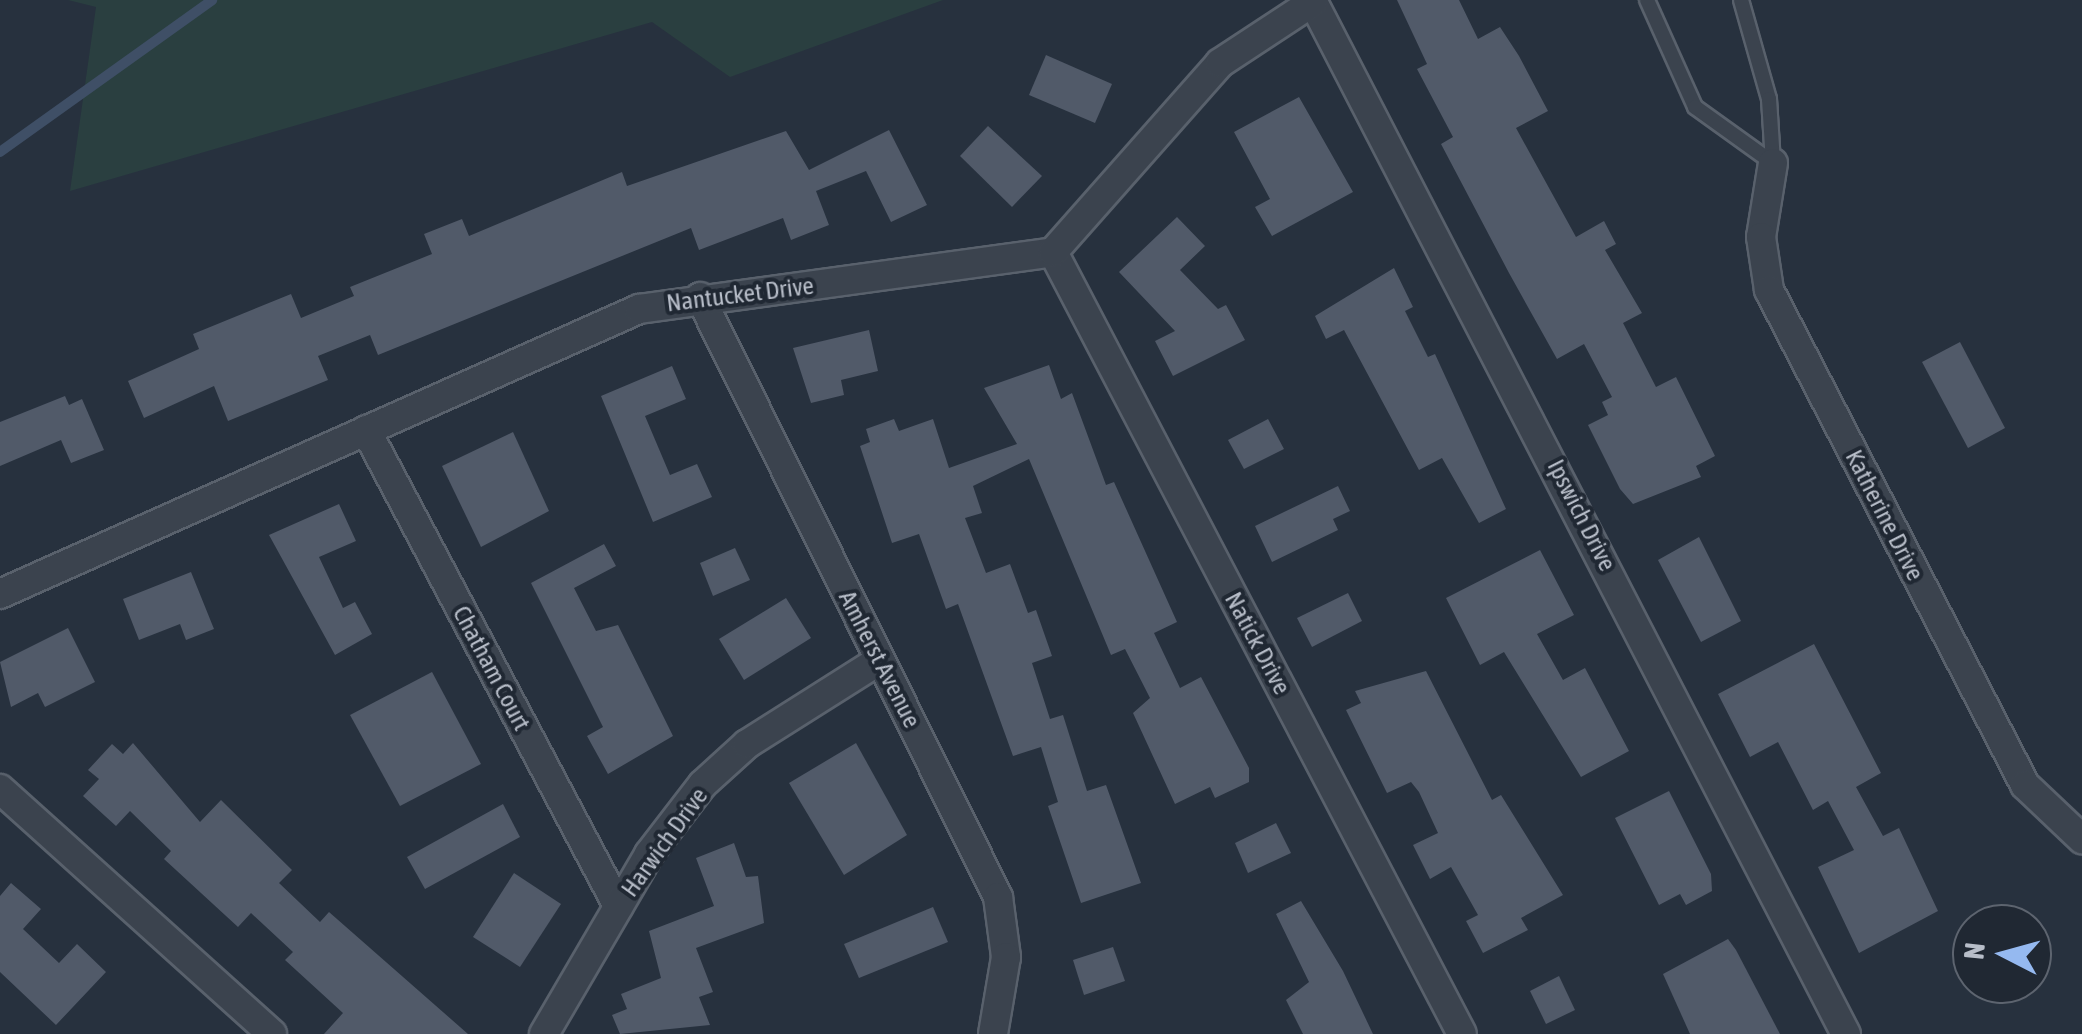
<!DOCTYPE html>
<html>
<head>
<meta charset="utf-8">
<style>
	body { margin:0 }
	#map { position:relative; width:2082px; height:1034px; overflow:hidden; background:#27313e; font-family:"Asap Condensed",sans-serif }
	div>[style] { position:absolute }
	.green>* { inset:0; background:#2a3f40 }
	.stream>* { height:10px; margin:-5px; padding:0 5px; transform-origin:5px; border-radius:5px; background:#3f4f66 }
	.building>* { inset:0; background:#515a69 }
	.roads { filter:drop-shadow(2px 0 #59616c) drop-shadow(-2px 0 #59616c) drop-shadow(0 2px #59616c) drop-shadow(0 -2px #59616c) }
	.service>* { height:14px; margin:-7px; padding:0 7px; transform-origin:7px; border-radius:7px; background:#3b434e }
	.minor>* { height:28px; margin:-14px; padding:0 14px; transform-origin:14px; border-radius:14px; background:#3b434e }
	span { translate:-50% -50%; white-space:nowrap; text-align:center; line-height:1.15; -webkit-text-stroke:8px #202833; paint-order:stroke }
	.street-label { font-size:25px; color:#b8bec9 }
	.north { position:absolute; left:1952px; top:904px; width:100px; height:100px; box-sizing:border-box; background:#202833; border:2px solid #5d646f; border-radius:50%; rotate:276deg; font-size:28px; font-weight:700; line-height:40px; text-align:center; color:#b8bec9 }
	.north::after { content:''; display:block; margin:auto; width:35px; height:45px; background:#95b9f0; clip-path:polygon(50% 0,100% 100%,50% 72%,0 100%) }
</style>
</head>
<body>
<div id="map">
	<div class="green">
		<i style="clip-path:polygon(68px 0,943px 0,730px 77px,652px 22px,70px 191px,96px 7px)"></i>
	</div>
	<div class="stream">
		<i style="left:0;top:152px;width:261px;rotate:-35.6deg"></i>
	</div>
	<div class="building">
		<i style="clip-path:polygon(1397px 0,1459px 0,1478px 39px,1500px 27px,1519px 56px,1548px 111px,1516px 128px,1576px 237px,1604px 221px,1616px 244px,1605px 250px,1642px 313px,1623px 323px,1656px 387px,1676px 377px,1715px 456px,1696px 466px,1701px 477px,1633px 504px,1620px 489px,1588px 425px,1608px 415px,1602px 402px,1612px 397px,1584px 344px,1557px 359px,1509px 273px,1441px 144px,1453px 137px,1417px 69px,1427px 64px)"></i>
		<i style="clip-path:polygon(1046px 55px,1112px 84px,1095px 123px,1029px 95px)"></i>
		<i style="clip-path:polygon(1299px 97px,1353px 192px,1272px 236px,1255px 207px,1270px 199px,1234px 132px)"></i>
		<i style="clip-path:polygon(988px 126px,1042px 176px,1012px 207px,960px 156px)"></i>
		<i style="clip-path:polygon(889px 130px,927px 205px,891px 222px,866px 171px,816px 191px,829px 225px,791px 240px,783px 218px,699px 250px,691px 228px,378px 355px,370px 335px,318px 356px,328px 380px,228px 421px,214px 386px,144px 418px,128px 381px,199px 349px,193px 334px,291px 294px,301px 318px,354px 296px,350px 287px,432px 254px,424px 234px,462px 219px,469px 236px,622px 172px,627px 186px,786px 131px,809px 170px)"></i>
		<i style="clip-path:polygon(1177px 217px,1205px 246px,1180px 270px,1218px 309px,1226px 305px,1245px 340px,1173px 376px,1155px 341px,1175px 331px,1119px 272px)"></i>
		<i style="clip-path:polygon(1394px 268px,1413px 307px,1405px 311px,1428px 357px,1435px 354px,1506px 509px,1479px 523px,1442px 458px,1419px 470px,1344px 330px,1326px 339px,1315px 316px)"></i>
		<i style="clip-path:polygon(869px 330px,878px 371px,841px 380px,844px 395px,811px 403px,793px 348px)"></i>
		<i style="clip-path:polygon(1960px 342px,2005px 428px,1968px 448px,1922px 362px)"></i>
		<i style="clip-path:polygon(1049px 365px,1061px 399px,1072px 393px,1106px 485px,1114px 482px,1177px 622px,1154px 633px,1180px 688px,1201px 677px,1249px 768px,1249px 782px,1215px 798px,1210px 787px,1175px 804px,1133px 713px,1150px 698px,1125px 649px,1111px 655px,1029px 459px,973px 486px,982px 513px,965px 518px,986px 573px,1010px 564px,1028px 613px,1036px 610px,1052px 656px,1032px 663px,1050px 719px,1063px 715px,1087px 791px,1106px 785px,1141px 883px,1081px 903px,1048px 806px,1058px 802px,1041px 747px,1013px 756px,958px 604px,946px 609px,919px 534px,892px 543px,860px 446px,870px 442px,866px 429px,894px 419px,899px 431px,933px 419px,949px 468px,1017px 444px,984px 388px)"></i>
		<i style="clip-path:polygon(672px 366px,686px 399px,645px 416px,670px 475px,697px 464px,712px 497px,653px 522px,601px 396px)"></i>
		<i style="clip-path:polygon(65px 396px,69px 405px,82px 399px,104px 450px,71px 463px,61px 440px,0 466px,0 422px)"></i>
		<i style="clip-path:polygon(1268px 419px,1284px 449px,1244px 469px,1228px 440px)"></i>
		<i style="clip-path:polygon(513px 432px,549px 511px,481px 547px,442px 466px)"></i>
		<i style="clip-path:polygon(1338px 486px,1350px 511px,1333px 519px,1338px 530px,1272px 562px,1255px 526px)"></i>
		<i style="clip-path:polygon(339px 504px,356px 541px,319px 557px,343px 608px,355px 602px,372px 634px,335px 655px,269px 535px)"></i>
		<i style="clip-path:polygon(1699px 537px,1741px 621px,1701px 642px,1658px 560px)"></i>
		<i style="clip-path:polygon(604px 544px,616px 566px,574px 588px,596px 631px,618px 625px,673px 736px,608px 774px,587px 736px,603px 727px,531px 583px)"></i>
		<i style="clip-path:polygon(735px 548px,750px 580px,713px 596px,700px 563px)"></i>
		<i style="clip-path:polygon(1540px 550px,1574px 615px,1537px 634px,1563px 680px,1585px 668px,1629px 751px,1581px 777px,1504px 652px,1480px 665px,1446px 598px)"></i>
		<i style="clip-path:polygon(191px 572px,214px 629px,186px 640px,180px 624px,139px 640px,123px 599px)"></i>
		<i style="clip-path:polygon(1348px 593px,1362px 621px,1312px 647px,1297px 618px)"></i>
		<i style="clip-path:polygon(786px 598px,811px 638px,744px 680px,719px 639px)"></i>
		<i style="clip-path:polygon(68px 628px,95px 682px,45px 707px,38px 693px,11px 707px,0 662px)"></i>
		<i style="clip-path:polygon(1814px 644px,1881px 773px,1856px 787px,1883px 836px,1899px 828px,1938px 911px,1859px 953px,1818px 867px,1854px 850px,1828px 801px,1813px 810px,1778px 742px,1750px 757px,1718px 694px)"></i>
		<i style="clip-path:polygon(1426px 671px,1492px 800px,1501px 795px,1563px 895px,1521px 918px,1528px 930px,1483px 953px,1466px 921px,1478px 915px,1451px 867px,1430px 879px,1413px 845px,1438px 833px,1419px 792px,1411px 782px,1387px 793px,1346px 710px,1361px 703px,1355px 691px)"></i>
		<i style="clip-path:polygon(432px 672px,481px 764px,400px 806px,350px 715px)"></i>
		<i style="clip-path:polygon(133px 743px,200px 822px,221px 800px,292px 870px,279px 883px,320px 922px,329px 912px,468px 1034px,324px 1034px,343px 1013px,285px 960px,293px 952px,251px 913px,238px 927px,164px 859px,171px 851px,130px 811px,116px 826px,83px 796px,99px 779px,88px 770px,112px 744px,123px 754px)"></i>
		<i style="clip-path:polygon(856px 743px,907px 835px,844px 875px,789px 783px)"></i>
		<i style="clip-path:polygon(1669px 791px,1711px 874px,1712px 891px,1686px 905px,1680px 894px,1659px 905px,1615px 818px)"></i>
		<i style="clip-path:polygon(503px 804px,520px 837px,425px 889px,407px 857px)"></i>
		<i style="clip-path:polygon(1276px 823px,1291px 853px,1248px 873px,1235px 843px)"></i>
		<i style="clip-path:polygon(734px 843px,746px 877px,758px 876px,764px 923px,696px 948px,713px 992px,699px 997px,710px 1025px,620px 1034px,612px 1015px,627px 1009px,621px 994px,661px 978px,649px 931px,714px 906px,696px 858px)"></i>
		<i style="clip-path:polygon(514px 873px,561px 904px,520px 967px,473px 937px)"></i>
		<i style="clip-path:polygon(11px 883px,41px 909px,23px 929px,59px 963px,77px 944px,106px 972px,56px 1025px,0 972px,0 896px)"></i>
		<i style="clip-path:polygon(1301px 901px,1343px 971px,1373px 1034px,1303px 1034px,1286px 1000px,1309px 982px,1276px 914px)"></i>
		<i style="clip-path:polygon(933px 907px,948px 942px,859px 978px,844px 944px)"></i>
		<i style="clip-path:polygon(1728px 939px,1736px 950px,1780px 1034px,1690px 1034px,1663px 974px)"></i>
		<i style="clip-path:polygon(1113px 947px,1125px 981px,1084px 995px,1073px 960px)"></i>
		<i style="clip-path:polygon(1559px 976px,1575px 1010px,1546px 1024px,1530px 991px)"></i>
	</div>
	<div class="roads">
		<div class="service">
			<i style="left:1647px;top:0;width:117px;rotate:65.8deg"></i>
			<i style="left:1695px;top:107px;width:96px;rotate:35.7deg"></i>
			<i style="left:1741px;top:0;width:103px;rotate:74.2deg"></i>
			<i style="left:1769px;top:99px;width:64px;rotate:86.4deg"></i>
		</div>
		<div class="minor">
			<i style="left:1312px;top:0;width:1164px;rotate:62.69deg"></i>
			<i style="left:1773px;top:163px;width:75px;rotate:99.2deg"></i>
			<i style="left:1761px;top:237px;width:54px;rotate:81.4deg"></i>
			<i style="left:1769px;top:290px;width:557px;rotate:62.65deg"></i>
			<i style="left:2025px;top:785px;width:79px;rotate:43.5deg"></i>
			<i style="left:1053px;top:252px;width:882px;rotate:62.39deg"></i>
			<i style="left:700px;top:297px;width:670px;rotate:63.59deg"></i>
			<i style="left:998px;top:897px;width:61px;rotate:82.4deg"></i>
			<i style="left:1006px;top:957px;width:78px;rotate:99.6deg"></i>
			<i style="left:366px;top:430px;width:539px;rotate:62.1deg"></i>
			<i style="left:0;top:594px;width:700px;rotate:-24.04deg"></i>
			<i style="left:639px;top:309px;width:418px;rotate:-7.8deg"></i>
			<i style="left:1053px;top:252px;width:252px;rotate:-48.5deg"></i>
			<i style="left:1220px;top:63px;width:111px;rotate:-33.3deg"></i>
			<i style="left:0;top:789px;width:366px;rotate:42deg"></i>
			<i style="left:544px;top:1034px;width:208px;rotate:-59.7deg"></i>
			<i style="left:649px;top:854px;width:88px;rotate:-52.4deg"></i>
			<i style="left:703px;top:784px;width:59px;rotate:-42.3deg"></i>
			<i style="left:747px;top:744px;width:157px;rotate:-32.3deg"></i>
		</div>
	</div>
	<div class="street-label">
		<span style="left:740px;top:294px;rotate:-7deg">Nantucket Drive</span>
		<span style="left:1582px;top:515px;rotate:63deg">Ipswich Drive</span>
		<span style="left:1885px;top:515px;rotate:63deg">Katherine Drive</span>
		<span style="left:1258px;top:643px;rotate:62deg">Natick Drive</span>
		<span style="left:880px;top:659px;rotate:63deg">Amherst Avenue</span>
		<span style="left:492px;top:668px;rotate:62deg">Chatham Court</span>
		<span style="left:664px;top:842px;rotate:-54deg">Harwich Drive</span>
	</div>
	<div class="north">N</div>
</div>
</body>
</html>
